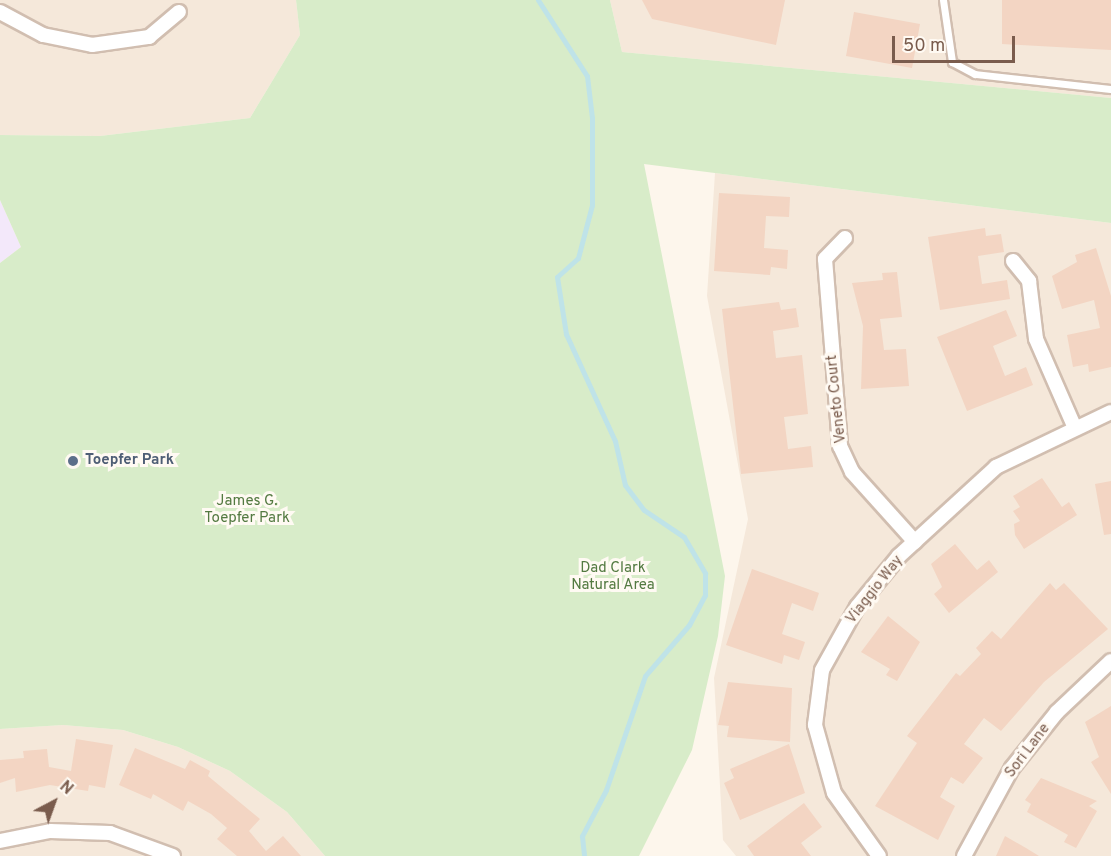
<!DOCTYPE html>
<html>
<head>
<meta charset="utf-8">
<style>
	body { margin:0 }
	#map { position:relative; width:1111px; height:856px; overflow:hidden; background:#fdf6ec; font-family:Overpass,sans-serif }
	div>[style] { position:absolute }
	.residential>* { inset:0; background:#f5e8da }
	.education>* { inset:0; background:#f3e8fa }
	.green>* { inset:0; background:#d8ecc9 }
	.stream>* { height:5px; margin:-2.5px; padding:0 2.5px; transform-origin:2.5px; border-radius:2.5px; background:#bfe3e8 }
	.building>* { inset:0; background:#f3d5c3 }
	.roads { filter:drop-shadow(2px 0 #d1beb0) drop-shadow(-2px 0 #d1beb0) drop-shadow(0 2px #d1beb0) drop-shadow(0 -2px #d1beb0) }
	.service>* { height:7px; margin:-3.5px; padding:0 3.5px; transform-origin:3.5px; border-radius:3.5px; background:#fff }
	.minor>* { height:14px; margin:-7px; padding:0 7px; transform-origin:7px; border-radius:7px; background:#fff }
	.dots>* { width:16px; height:16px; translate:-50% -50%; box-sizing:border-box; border:3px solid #fffaf3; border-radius:50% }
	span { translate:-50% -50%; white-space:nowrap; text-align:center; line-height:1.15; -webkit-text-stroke:6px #fffaf3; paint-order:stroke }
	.street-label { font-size:15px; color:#7a5c4d }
	.service-label { font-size:15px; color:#4e5e75; font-weight:700 }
	.left { translate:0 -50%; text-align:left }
	.park-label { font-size:15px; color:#537a41 }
	.north { position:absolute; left:24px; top:772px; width:60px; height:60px; -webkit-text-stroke:4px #fffaf3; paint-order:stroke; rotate:41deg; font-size:16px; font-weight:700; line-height:24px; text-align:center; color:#7a5c4d }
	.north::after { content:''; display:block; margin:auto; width:21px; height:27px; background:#7a5c4d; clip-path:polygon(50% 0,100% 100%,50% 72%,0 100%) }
	.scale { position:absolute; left:892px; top:36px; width:123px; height:27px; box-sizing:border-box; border:3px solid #7a5c4d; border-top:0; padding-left:8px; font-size:18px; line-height:21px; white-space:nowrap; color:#7a5c4d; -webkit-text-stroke:4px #fffaf3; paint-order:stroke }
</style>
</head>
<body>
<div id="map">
	<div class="residential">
		<i style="clip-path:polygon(0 0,296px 0,300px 35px,250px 118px,100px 136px,0 135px)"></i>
		<i style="clip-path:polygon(610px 0,1111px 0,1111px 98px,622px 52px)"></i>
		<i style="clip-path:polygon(715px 173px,1111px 223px,1111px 856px,736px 856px,723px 840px,714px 678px,748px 519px,707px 296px)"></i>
		<i style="clip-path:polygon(63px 725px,123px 730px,178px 747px,230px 771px,287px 812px,325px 856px,0 856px,0 729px)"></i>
	</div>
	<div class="education">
		<i style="clip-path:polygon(0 200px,21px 247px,0 263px)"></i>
	</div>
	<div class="green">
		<i style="clip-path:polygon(296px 0,610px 0,622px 52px,1111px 98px,1111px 223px,644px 164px,725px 576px,718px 636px,692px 750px,639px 856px,325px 856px,287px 812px,230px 771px,178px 747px,123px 730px,63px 725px,0 729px,0 263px,21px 247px,0 200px,0 135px,100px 136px,250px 118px,300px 35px)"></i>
	</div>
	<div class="stream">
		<i style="left:538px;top:0;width:90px;rotate:57.2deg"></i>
		<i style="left:587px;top:76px;width:42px;rotate:83.2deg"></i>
		<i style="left:592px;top:118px;width:87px;rotate:90deg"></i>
		<i style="left:592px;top:205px;width:55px;rotate:104.8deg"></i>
		<i style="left:578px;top:258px;width:28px;rotate:138deg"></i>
		<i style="left:557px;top:277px;width:58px;rotate:81deg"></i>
		<i style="left:566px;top:334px;width:118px;rotate:65.4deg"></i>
		<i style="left:615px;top:441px;width:45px;rotate:77.2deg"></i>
		<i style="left:625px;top:485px;width:31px;rotate:53deg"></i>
		<i style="left:644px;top:510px;width:48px;rotate:34deg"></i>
		<i style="left:684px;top:537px;width:42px;rotate:59.7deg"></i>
		<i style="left:705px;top:573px;width:22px;rotate:90deg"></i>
		<i style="left:705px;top:595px;width:34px;rotate:118deg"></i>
		<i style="left:689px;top:625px;width:67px;rotate:130.8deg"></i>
		<i style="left:645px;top:676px;width:120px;rotate:108.9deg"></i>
		<i style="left:606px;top:790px;width:52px;rotate:117.6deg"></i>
		<i style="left:582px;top:836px;width:20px;rotate:84deg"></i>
	</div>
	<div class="building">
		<i style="clip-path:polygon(642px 0,785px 0,776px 45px,652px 19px)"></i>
		<i style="clip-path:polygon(1002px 0,1111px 0,1111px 50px,1002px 44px)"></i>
		<i style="clip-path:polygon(854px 12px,920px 24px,912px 68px,846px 56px)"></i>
		<i style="clip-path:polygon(719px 193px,790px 197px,789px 217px,766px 216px,764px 248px,788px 250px,787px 269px,771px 267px,770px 275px,714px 271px)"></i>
		<i style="clip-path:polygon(985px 228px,986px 236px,1001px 234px,1004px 252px,978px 256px,982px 284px,1007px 280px,1010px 299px,940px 310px,928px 237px)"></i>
		<i style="clip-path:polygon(1096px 248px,1111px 296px,1111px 367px,1089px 372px,1088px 364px,1073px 367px,1067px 335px,1100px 328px,1094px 300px,1062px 309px,1052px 276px,1077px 262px,1075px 255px)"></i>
		<i style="clip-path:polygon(897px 272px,902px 317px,880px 319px,884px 350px,906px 349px,909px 386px,861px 389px,863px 326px,852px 283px,883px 280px,882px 273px)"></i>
		<i style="clip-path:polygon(779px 302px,781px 310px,796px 308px,799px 327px,773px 331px,776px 358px,802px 355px,808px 414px,784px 417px,788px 449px,811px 446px,813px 467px,741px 474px,722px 309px)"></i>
		<i style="clip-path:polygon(1006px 310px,1017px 336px,993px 346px,1005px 376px,1026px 367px,1033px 385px,967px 411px,937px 337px)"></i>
		<i style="clip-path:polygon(1042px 478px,1062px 507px,1069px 502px,1077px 515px,1024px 549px,1015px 535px,1014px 524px,1020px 521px,1013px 511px,1020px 507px,1013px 496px)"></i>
		<i style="clip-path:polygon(1111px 481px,1111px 534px,1104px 535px,1095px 484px)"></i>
		<i style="clip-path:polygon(955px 544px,977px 570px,989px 560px,998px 572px,949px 613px,934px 594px,942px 587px,931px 564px)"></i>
		<i style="clip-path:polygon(752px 569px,819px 593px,813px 611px,792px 603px,782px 634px,805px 642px,799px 660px,784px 655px,782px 664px,726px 645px)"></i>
		<i style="clip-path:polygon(1050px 583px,1056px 590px,1064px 583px,1108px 629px,1044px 682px,1001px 731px,984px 718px,964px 744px,983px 758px,963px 784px,951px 777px,940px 797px,955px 806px,938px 840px,875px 806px,917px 743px,907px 736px,956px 673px,960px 676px,981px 654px,976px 648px,992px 631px,1001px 639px)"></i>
		<i style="clip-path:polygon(888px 616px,920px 642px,897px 681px,886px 675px,890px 669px,861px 652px)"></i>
		<i style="clip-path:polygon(728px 682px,792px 688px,790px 742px,727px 737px,729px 726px,718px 725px)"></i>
		<i style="clip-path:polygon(1111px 706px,1111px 794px,1091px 762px,1099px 757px,1085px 722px)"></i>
		<i style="clip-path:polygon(76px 739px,113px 745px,105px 788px,89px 785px,88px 791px,50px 785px,16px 792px,15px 778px,0 783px,0 760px,24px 758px,23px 751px,47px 749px,49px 767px,71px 771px)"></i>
		<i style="clip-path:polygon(789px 744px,805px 793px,740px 820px,724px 783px,734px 778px,730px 769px)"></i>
		<i style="clip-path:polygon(135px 748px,185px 769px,190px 760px,210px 771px,208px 776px,260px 819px,249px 831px,266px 851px,283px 836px,301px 856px,237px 856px,217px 839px,227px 828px,211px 814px,188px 801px,183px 811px,153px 794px,151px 799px,119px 785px)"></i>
		<i style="clip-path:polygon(1041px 778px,1097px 801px,1089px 806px,1097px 811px,1076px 848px,1064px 842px,1068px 835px,1027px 812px,1031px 804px,1025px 800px)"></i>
		<i style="clip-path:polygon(804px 803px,822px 827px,801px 843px,811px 856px,754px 856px,747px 846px)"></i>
		<i style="clip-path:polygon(1005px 836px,1026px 848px,1039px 856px,996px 856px)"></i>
	</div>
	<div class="roads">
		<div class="service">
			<i style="left:943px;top:0;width:63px;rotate:81.7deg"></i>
			<i style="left:952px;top:62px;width:26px;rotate:28deg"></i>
			<i style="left:975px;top:74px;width:137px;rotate:6.3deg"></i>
		</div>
		<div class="minor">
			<i style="left:0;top:12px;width:49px;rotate:28.1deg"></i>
			<i style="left:43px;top:35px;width:50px;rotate:11.5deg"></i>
			<i style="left:92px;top:45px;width:58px;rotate:-8deg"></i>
			<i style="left:149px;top:37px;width:39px;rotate:-40deg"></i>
			<i style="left:845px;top:238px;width:29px;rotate:134deg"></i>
			<i style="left:825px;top:259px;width:188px;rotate:85.4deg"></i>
			<i style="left:840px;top:446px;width:29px;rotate:65deg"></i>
			<i style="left:852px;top:472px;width:94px;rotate:48deg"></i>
			<i style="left:1013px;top:261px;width:26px;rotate:51deg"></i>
			<i style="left:1029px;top:281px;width:58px;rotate:83.1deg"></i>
			<i style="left:1036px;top:339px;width:95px;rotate:66.4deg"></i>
			<i style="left:0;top:841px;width:51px;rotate:-11.3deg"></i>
			<i style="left:50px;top:831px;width:60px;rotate:1.9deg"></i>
			<i style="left:110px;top:833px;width:67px;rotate:20.1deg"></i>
			<i style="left:879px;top:856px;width:77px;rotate:-125.5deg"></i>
			<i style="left:834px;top:793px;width:71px;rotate:-105.6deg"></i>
			<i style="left:815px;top:725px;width:55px;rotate:-82.7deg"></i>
			<i style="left:822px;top:670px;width:72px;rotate:-60.9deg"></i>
			<i style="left:857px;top:607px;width:66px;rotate:-50.5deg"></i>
			<i style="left:899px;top:556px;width:132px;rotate:-42.5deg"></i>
			<i style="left:996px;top:467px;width:127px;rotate:-25.6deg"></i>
			<i style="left:964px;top:856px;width:100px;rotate:-61.4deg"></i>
			<i style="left:1012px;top:768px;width:72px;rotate:-51.2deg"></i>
			<i style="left:1057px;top:712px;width:74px;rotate:-43.4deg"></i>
		</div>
	</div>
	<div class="dots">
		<i style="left:73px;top:461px;background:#5c6f8a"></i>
	</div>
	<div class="street-label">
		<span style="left:837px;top:399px;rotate:-96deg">Veneto Court</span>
		<span style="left:875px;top:590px;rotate:-52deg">Viaggio Way</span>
		<span style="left:1028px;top:751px;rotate:-53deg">Sori Lane</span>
	</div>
	<div class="service-label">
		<span class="left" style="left:85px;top:461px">Toepfer Park</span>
	</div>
	<div class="park-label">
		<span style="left:247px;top:510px">James G.<br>Toepfer Park</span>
		<span style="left:613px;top:577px">Dad Clark<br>Natural Area</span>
	</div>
	<div class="north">N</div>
	<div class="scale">50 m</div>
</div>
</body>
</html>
